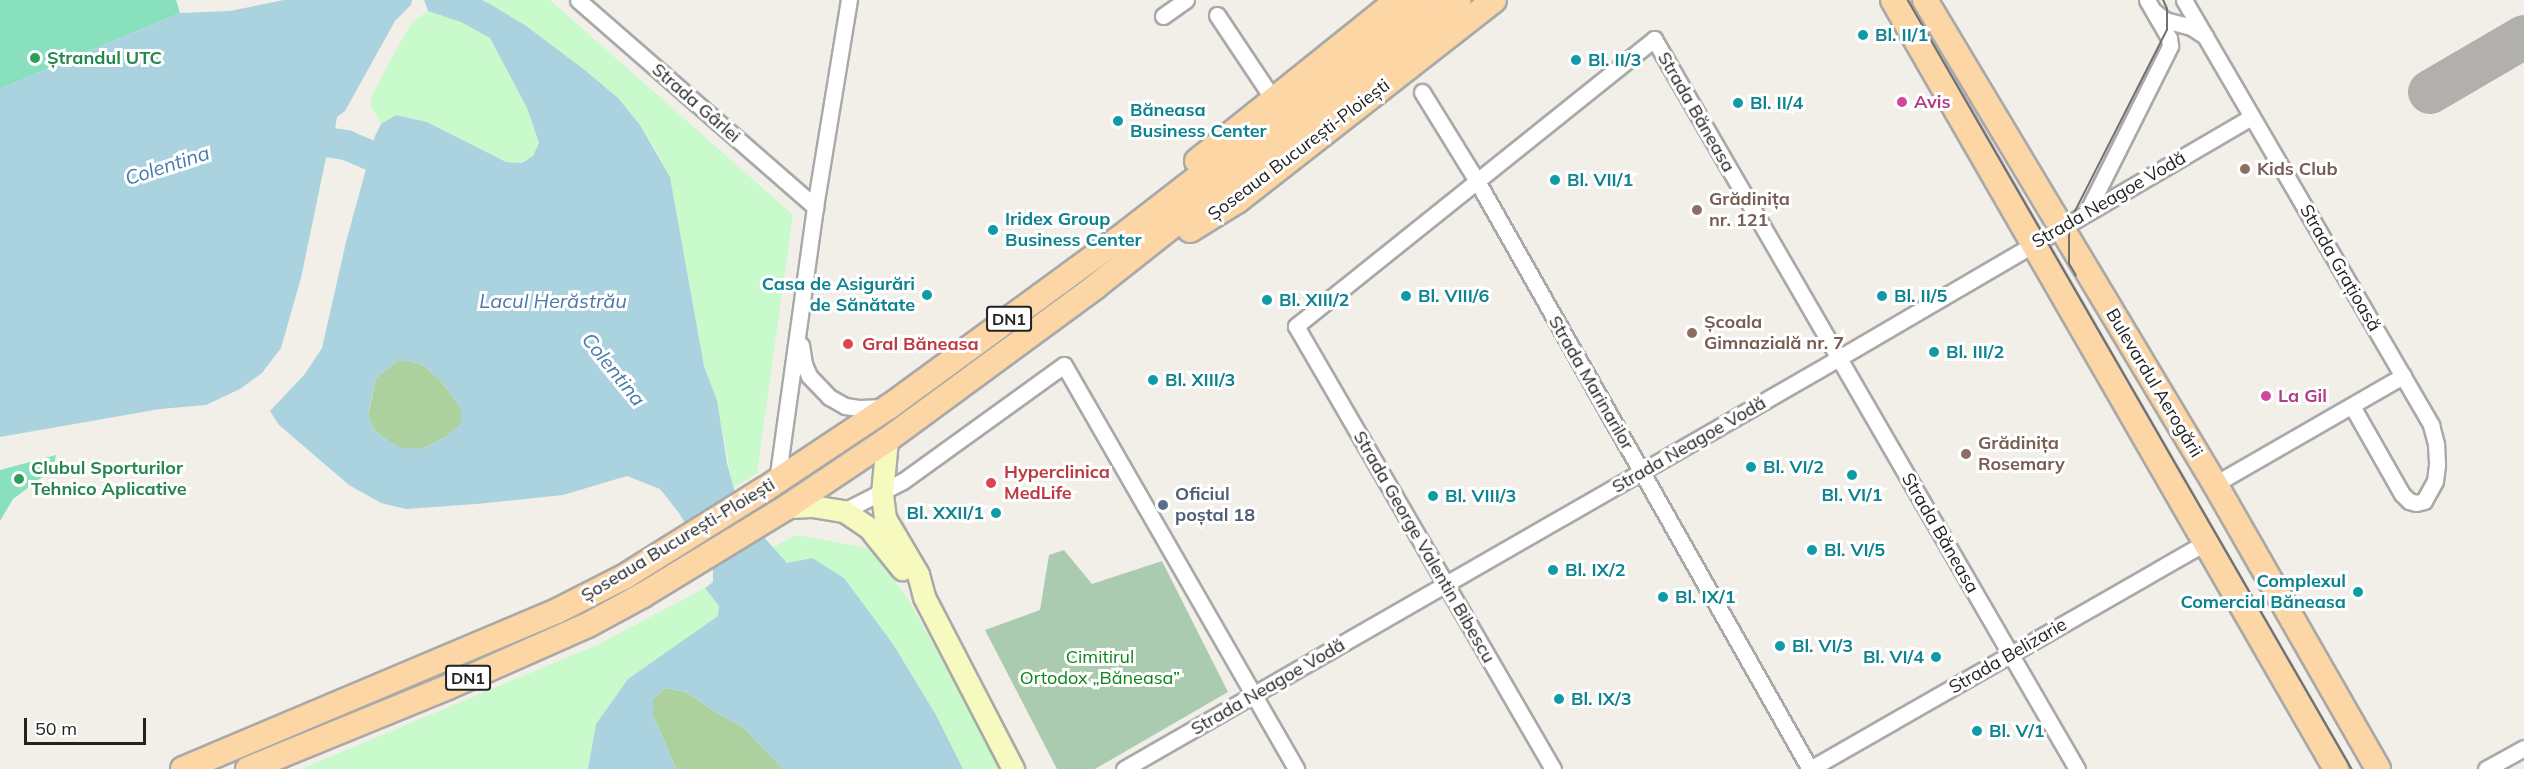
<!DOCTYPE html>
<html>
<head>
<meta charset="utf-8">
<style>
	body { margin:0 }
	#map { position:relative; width:2524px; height:769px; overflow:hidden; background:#f2efe9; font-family:Mulish,sans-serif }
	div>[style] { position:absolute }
	.forest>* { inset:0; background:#add19e }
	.cemetery>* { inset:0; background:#aacbaf }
	.park>* { inset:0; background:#c8facc }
	.pitch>* { inset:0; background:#88e0be }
	.water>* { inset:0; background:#aad3df }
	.river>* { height:30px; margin:-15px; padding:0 15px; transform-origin:15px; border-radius:15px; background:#aad3df }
	.taxiway>* { height:44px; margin:-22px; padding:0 22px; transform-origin:22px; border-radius:22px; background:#b1b0ac }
	.roads { filter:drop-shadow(2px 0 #a9a9a9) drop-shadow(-2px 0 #a9a9a9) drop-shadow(0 2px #a9a9a9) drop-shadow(0 -2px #a9a9a9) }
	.street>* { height:15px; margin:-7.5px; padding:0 7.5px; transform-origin:7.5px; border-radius:7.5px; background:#fff }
	.secondary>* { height:21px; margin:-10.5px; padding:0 10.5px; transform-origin:10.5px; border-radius:10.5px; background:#f7fabf }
	.primary>* { height:24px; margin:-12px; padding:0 12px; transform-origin:12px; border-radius:12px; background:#fcd6a4 }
	.tram>* { height:1.5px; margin:-0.75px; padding:0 0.75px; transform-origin:0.75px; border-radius:0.75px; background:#707070 }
	.dots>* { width:16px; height:16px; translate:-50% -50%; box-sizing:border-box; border:3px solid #fff; border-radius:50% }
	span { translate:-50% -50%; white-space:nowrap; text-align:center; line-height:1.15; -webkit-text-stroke:6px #fff; paint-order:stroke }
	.shield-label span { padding:2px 4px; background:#fff; border:2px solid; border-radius:4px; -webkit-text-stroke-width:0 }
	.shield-label { font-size:16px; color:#222; font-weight:700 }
	.culture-label { font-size:18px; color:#0d838f; font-weight:700 }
	.left { translate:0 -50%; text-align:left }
	.right { translate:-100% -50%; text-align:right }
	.leisure-label { font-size:18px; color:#27864d; font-weight:700 }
	.hotel-label { font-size:18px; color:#b23c85; font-weight:700 }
	.street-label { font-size:18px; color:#222 }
	.education-label { font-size:18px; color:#785e54; font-weight:700 }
	.health-label { font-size:18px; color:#be3a42; font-weight:700 }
	.service-label { font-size:18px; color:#4e5e75; font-weight:700 }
	.park-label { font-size:18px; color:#0c8416 }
	.water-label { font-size:20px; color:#4a7aab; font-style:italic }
	.scale { position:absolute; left:24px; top:718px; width:122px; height:27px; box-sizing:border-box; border:3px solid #222; border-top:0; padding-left:8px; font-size:18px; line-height:21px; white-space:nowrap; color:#222; -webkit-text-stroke:4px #fff; paint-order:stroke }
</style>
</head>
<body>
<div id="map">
	<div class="forest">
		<i style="clip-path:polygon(397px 361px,409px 361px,423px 365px,441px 381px,461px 408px,461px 424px,446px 437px,422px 449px,401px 449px,388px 441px,374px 430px,368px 415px,376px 378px)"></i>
		<i style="clip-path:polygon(665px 688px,686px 692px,717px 713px,743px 727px,783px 769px,676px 769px,653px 715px,653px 699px)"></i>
	</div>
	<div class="cemetery">
		<i style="clip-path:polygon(1064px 550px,1092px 584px,1162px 561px,1228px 692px,1095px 769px,1057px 769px,985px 630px,1040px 610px,1049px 555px)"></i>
	</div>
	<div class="park">
		<i style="clip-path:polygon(482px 0,550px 0,793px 215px,757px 473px,733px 488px,717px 400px,704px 366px,670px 177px,657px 152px,640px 125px,618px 98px,586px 71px,525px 25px)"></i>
		<i style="clip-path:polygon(428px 11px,461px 22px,490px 38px,527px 108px,539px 144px,533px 156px,522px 163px,506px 162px,427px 122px,396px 115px,381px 124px,370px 104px,372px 95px,411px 23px)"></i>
		<i style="clip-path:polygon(796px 535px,869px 548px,905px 594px,985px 736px,1000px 769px,963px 769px,936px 715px,893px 644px,812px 558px,787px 563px,771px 548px)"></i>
		<i style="clip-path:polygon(705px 588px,719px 606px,718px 617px,628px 679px,596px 724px,588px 769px,301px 769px,599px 644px)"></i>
	</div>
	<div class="pitch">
		<i style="clip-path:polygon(0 0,176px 0,180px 13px,0 89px)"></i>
		<i style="clip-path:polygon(56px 455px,53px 469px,13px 499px,0 521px,0 470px)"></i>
	</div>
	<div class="water">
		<i style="clip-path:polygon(284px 0,412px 0,411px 5px,395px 21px,345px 111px,337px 117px,332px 147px,328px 148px,301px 278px,281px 348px,262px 373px,240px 389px,206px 405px,160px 409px,0 437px,0 89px,180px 13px,230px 11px)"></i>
		<i style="clip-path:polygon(evenodd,424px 0,482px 0,488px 3px,525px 25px,586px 71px,618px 98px,640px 125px,670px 177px,704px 366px,717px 400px,727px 463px,738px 504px,745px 516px,787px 563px,812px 558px,844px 578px,893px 644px,936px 715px,963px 769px,783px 769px,743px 727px,717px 713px,686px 692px,665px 688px,653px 699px,653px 715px,676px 769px,588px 769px,596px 724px,628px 679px,718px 616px,719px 606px,705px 588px,713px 582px,713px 569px,679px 513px,660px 489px,627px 476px,563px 495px,477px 504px,406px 509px,381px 503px,349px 485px,279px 425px,270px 411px,304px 375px,322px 348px,346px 242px,375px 136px,381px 124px,396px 115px,427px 122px,506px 162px,522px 163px,533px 156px,539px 143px,527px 108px,490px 38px,461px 22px,428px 11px,424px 0,397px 361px,409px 361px,423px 365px,441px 381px,461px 408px,461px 424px,446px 437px,422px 449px,401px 448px,388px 441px,374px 430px,368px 414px,376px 378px,397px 361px)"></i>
	</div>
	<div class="river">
		<i style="left:293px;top:137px;width:54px;rotate:8.6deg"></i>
		<i style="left:346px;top:145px;width:66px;rotate:23.1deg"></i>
	</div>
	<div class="taxiway">
		<i style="left:2430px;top:92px;width:109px;rotate:-30.3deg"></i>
	</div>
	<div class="roads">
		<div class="street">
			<i style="left:578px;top:0;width:315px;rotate:41.1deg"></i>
			<i style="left:2184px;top:0;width:492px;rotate:59.8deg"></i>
			<i style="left:2431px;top:425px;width:20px;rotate:75deg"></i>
			<i style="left:2436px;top:444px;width:21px;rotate:87deg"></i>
			<i style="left:2437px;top:465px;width:16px;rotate:97deg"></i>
			<i style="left:2435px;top:481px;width:23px;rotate:119deg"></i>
			<i style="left:2424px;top:501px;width:8px;rotate:166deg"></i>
			<i style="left:2416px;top:503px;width:7px;rotate:-164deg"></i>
			<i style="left:2409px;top:501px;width:10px;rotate:-135deg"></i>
			<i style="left:2402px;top:494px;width:101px;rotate:-119.6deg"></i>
			<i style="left:2155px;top:12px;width:13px;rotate:39deg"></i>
			<i style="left:2165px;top:20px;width:27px;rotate:15deg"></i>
			<i style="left:2191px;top:27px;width:17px;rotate:33deg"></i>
			<i style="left:1217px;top:15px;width:101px;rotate:56.3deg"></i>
			<i style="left:1163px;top:16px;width:28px;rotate:-35deg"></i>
			<i style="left:1422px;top:92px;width:105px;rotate:58.3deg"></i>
			<i style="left:1477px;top:181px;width:676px;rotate:60.48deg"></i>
			<i style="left:2087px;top:212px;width:186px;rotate:-63.4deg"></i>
			<i style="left:2170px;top:46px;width:8px;rotate:-97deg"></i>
			<i style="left:2169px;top:38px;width:44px;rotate:-120.1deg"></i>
			<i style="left:801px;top:345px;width:19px;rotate:81deg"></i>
			<i style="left:804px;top:364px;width:13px;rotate:67deg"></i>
			<i style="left:809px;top:376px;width:29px;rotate:46deg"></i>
			<i style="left:829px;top:397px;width:18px;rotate:29deg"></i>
			<i style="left:845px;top:406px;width:14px;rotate:8deg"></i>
			<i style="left:859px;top:408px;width:26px;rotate:-2deg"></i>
			<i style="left:777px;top:481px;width:277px;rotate:-82.1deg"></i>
			<i style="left:815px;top:207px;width:210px;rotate:-80.7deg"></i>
			<i style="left:2215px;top:484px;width:217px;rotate:-29.9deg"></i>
			<i style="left:844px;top:511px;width:66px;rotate:-27deg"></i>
			<i style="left:903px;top:481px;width:198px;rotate:-35.8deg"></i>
			<i style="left:1064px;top:365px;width:466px;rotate:60.1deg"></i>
			<i style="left:1124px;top:769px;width:825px;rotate:-29.89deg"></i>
			<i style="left:1839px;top:358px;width:478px;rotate:-30.3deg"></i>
			<i style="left:1553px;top:769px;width:512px;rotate:-120.12deg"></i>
			<i style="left:1296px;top:326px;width:459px;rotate:-38.7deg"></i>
			<i style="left:1654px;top:39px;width:844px;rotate:59.91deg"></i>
			<i style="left:1810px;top:769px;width:456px;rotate:-29.8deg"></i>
			<i style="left:2486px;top:769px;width:43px;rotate:-28.9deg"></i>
		</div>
		<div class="secondary">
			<i style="left:887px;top:440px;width:54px;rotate:95.3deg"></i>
			<i style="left:882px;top:494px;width:24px;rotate:83deg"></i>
			<i style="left:885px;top:518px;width:65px;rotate:59.5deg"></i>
			<i style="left:918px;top:574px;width:24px;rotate:75deg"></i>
			<i style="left:924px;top:597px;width:194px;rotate:62.6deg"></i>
			<i style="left:787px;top:507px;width:25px;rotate:-2deg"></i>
			<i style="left:812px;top:506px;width:32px;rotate:9deg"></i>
			<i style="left:844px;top:511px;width:30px;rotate:34deg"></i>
			<i style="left:869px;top:528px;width:53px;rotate:51.2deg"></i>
		</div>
		<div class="primary">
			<i style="left:1893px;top:0;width:887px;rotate:60.05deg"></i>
			<i style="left:1925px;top:0;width:564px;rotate:59.07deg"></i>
			<i style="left:2215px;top:484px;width:328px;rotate:60.2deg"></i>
			<i style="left:1197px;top:161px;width:258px;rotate:-38.7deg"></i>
			<i style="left:1190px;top:230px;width:55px;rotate:-31.7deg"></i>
			<i style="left:1237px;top:201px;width:326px;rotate:-38deg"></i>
			<i style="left:183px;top:769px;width:406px;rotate:-22.9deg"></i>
			<i style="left:557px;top:611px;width:75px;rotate:-26.9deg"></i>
			<i style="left:624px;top:577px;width:166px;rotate:-32deg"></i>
			<i style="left:765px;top:489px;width:150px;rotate:-33.6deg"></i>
			<i style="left:890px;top:406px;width:296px;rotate:-36.2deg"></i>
			<i style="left:1129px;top:231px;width:377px;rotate:-37.8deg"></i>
			<i style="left:248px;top:769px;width:216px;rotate:-22.3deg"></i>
			<i style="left:448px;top:687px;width:153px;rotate:-23.9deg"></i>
			<i style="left:588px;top:625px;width:63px;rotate:-28.6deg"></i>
			<i style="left:643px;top:595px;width:169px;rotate:-31.4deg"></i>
			<i style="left:787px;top:507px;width:120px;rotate:-33.8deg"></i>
			<i style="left:887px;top:440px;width:258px;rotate:-36.3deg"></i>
			<i style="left:1095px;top:287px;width:463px;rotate:-38.3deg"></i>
		</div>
	</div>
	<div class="tram">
		<i style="left:1908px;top:0;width:888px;rotate:60deg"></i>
		<i style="left:2076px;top:276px;width:14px;rotate:-120deg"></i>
		<i style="left:2069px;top:264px;width:41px;rotate:-90deg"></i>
		<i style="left:2069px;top:223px;width:216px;rotate:-63.1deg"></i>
		<i style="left:2167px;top:30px;width:21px;rotate:-90deg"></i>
		<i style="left:2167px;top:9px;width:10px;rotate:-114deg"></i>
	</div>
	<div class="dots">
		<i style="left:1863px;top:35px;background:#0f9aa8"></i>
		<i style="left:35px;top:58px;background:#2e9e5b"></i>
		<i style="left:1576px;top:60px;background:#0f9aa8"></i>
		<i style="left:1902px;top:102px;background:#d1479c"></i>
		<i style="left:1738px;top:103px;background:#0f9aa8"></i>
		<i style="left:1118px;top:121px;background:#0f9aa8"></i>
		<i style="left:2245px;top:169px;background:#8d6e63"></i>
		<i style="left:1555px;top:180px;background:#0f9aa8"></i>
		<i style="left:1697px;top:210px;background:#8d6e63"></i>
		<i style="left:993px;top:230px;background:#0f9aa8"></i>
		<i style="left:927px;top:295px;background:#0f9aa8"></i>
		<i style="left:1406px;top:296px;background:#0f9aa8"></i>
		<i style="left:1882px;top:296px;background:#0f9aa8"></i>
		<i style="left:1267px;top:300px;background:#0f9aa8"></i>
		<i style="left:1692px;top:333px;background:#8d6e63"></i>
		<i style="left:848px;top:344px;background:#e0444e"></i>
		<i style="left:1934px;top:352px;background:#0f9aa8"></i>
		<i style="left:1153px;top:380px;background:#0f9aa8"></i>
		<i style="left:2266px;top:396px;background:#d1479c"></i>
		<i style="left:1966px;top:454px;background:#8d6e63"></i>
		<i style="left:1751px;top:467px;background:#0f9aa8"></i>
		<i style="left:1852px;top:475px;background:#0f9aa8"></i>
		<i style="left:19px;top:479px;background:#2e9e5b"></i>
		<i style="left:991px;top:483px;background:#e0444e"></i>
		<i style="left:1433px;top:496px;background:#0f9aa8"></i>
		<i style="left:1163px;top:505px;background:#5c6f8a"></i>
		<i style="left:996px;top:513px;background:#0f9aa8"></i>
		<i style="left:1812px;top:550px;background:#0f9aa8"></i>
		<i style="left:1553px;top:570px;background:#0f9aa8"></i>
		<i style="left:2358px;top:592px;background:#0f9aa8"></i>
		<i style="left:1663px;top:597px;background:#0f9aa8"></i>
		<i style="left:1780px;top:646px;background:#0f9aa8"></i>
		<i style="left:1936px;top:657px;background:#0f9aa8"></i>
		<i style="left:1559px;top:699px;background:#0f9aa8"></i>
		<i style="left:1977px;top:731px;background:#0f9aa8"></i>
	</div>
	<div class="shield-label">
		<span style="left:1009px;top:319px">DN1</span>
		<span style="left:468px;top:678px">DN1</span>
	</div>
	<div class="culture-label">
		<span class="left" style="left:1875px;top:35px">Bl. II/1</span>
		<span class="left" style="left:1588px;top:60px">Bl. II/3</span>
		<span class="left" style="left:1750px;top:103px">Bl. II/4</span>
		<span class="left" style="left:1130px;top:121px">Băneasa<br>Business Center</span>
		<span class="left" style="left:1567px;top:180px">Bl. VII/1</span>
		<span class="left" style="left:1005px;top:230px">Iridex Group<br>Business Center</span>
		<span class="right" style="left:915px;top:295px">Casa de Asigurări<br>de Sănătate</span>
		<span class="left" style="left:1418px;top:296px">Bl. VIII/6</span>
		<span class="left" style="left:1894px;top:296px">Bl. II/5</span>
		<span class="left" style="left:1279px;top:300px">Bl. XIII/2</span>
		<span class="left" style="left:1946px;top:352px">Bl. III/2</span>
		<span class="left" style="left:1165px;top:380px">Bl. XIII/3</span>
		<span class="left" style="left:1763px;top:467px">Bl. VI/2</span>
		<span style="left:1852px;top:495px">Bl. VI/1</span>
		<span class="left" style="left:1445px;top:496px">Bl. VIII/3</span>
		<span class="right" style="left:984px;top:513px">Bl. XXII/1</span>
		<span class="left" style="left:1824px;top:550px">Bl. VI/5</span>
		<span class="left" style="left:1565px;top:570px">Bl. IX/2</span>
		<span class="right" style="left:2346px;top:592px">Complexul<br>Comercial Băneasa</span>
		<span class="left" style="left:1675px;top:597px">Bl. IX/1</span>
		<span class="left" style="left:1792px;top:646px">Bl. VI/3</span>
		<span class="right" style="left:1924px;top:657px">Bl. VI/4</span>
		<span class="left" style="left:1571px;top:699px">Bl. IX/3</span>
		<span class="left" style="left:1989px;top:731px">Bl. V/1</span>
	</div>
	<div class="leisure-label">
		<span class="left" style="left:47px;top:58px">Ștrandul UTC</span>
		<span class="left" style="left:31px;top:479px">Clubul Sporturilor<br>Tehnico Aplicative</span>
	</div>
	<div class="hotel-label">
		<span class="left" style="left:1914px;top:102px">Avis</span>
		<span class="left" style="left:2278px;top:396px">La Gil</span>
	</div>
	<div class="street-label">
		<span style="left:696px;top:103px;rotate:41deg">Strada Gârlei</span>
		<span style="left:1696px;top:112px;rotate:60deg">Strada Băneasa</span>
		<span style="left:1299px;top:150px;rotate:-37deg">Șoseaua București-Ploiești</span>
		<span style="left:2109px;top:200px;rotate:-30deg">Strada Neagoe Vodă</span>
		<span style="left:2340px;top:268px;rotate:60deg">Strada Grațioasă</span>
		<span style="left:1591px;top:383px;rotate:60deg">Strada Marinarilor</span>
		<span style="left:2154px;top:383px;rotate:59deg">Bulevardul Aerogării</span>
		<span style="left:1689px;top:445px;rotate:-30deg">Strada Neagoe Vodă</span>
		<span style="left:1940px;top:533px;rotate:60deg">Strada Băneasa</span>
		<span style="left:678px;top:540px;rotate:-31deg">Șoseaua București-Ploiești</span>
		<span style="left:1424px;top:547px;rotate:60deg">Strada George Valentin Bibescu</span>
		<span style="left:2008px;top:656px;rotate:-30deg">Strada Belizarie</span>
		<span style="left:1268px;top:687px;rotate:-30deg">Strada Neagoe Vodă</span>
	</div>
	<div class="education-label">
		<span class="left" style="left:2257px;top:169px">Kids Club</span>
		<span class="left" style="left:1709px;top:210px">Grădinița<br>nr. 121</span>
		<span class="left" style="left:1704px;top:333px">Școala<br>Gimnazială nr. 7</span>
		<span class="left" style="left:1978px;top:454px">Grădinița<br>Rosemary</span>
	</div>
	<div class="health-label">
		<span class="left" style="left:862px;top:344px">Gral Băneasa</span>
		<span class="left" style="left:1004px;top:483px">Hyperclinica<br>MedLife</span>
	</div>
	<div class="service-label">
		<span class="left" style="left:1175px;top:505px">Oficiul<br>poștal 18</span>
	</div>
	<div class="park-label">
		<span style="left:1100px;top:668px">Cimitirul<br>Ortodox „Băneasa”</span>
	</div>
	<div class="water-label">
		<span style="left:167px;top:165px;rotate:-18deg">Colentina</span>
		<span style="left:553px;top:300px">Lacul Herăstrău</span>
		<span style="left:614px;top:369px;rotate:51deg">Colentina</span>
	</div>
	<div class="scale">50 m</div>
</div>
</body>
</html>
